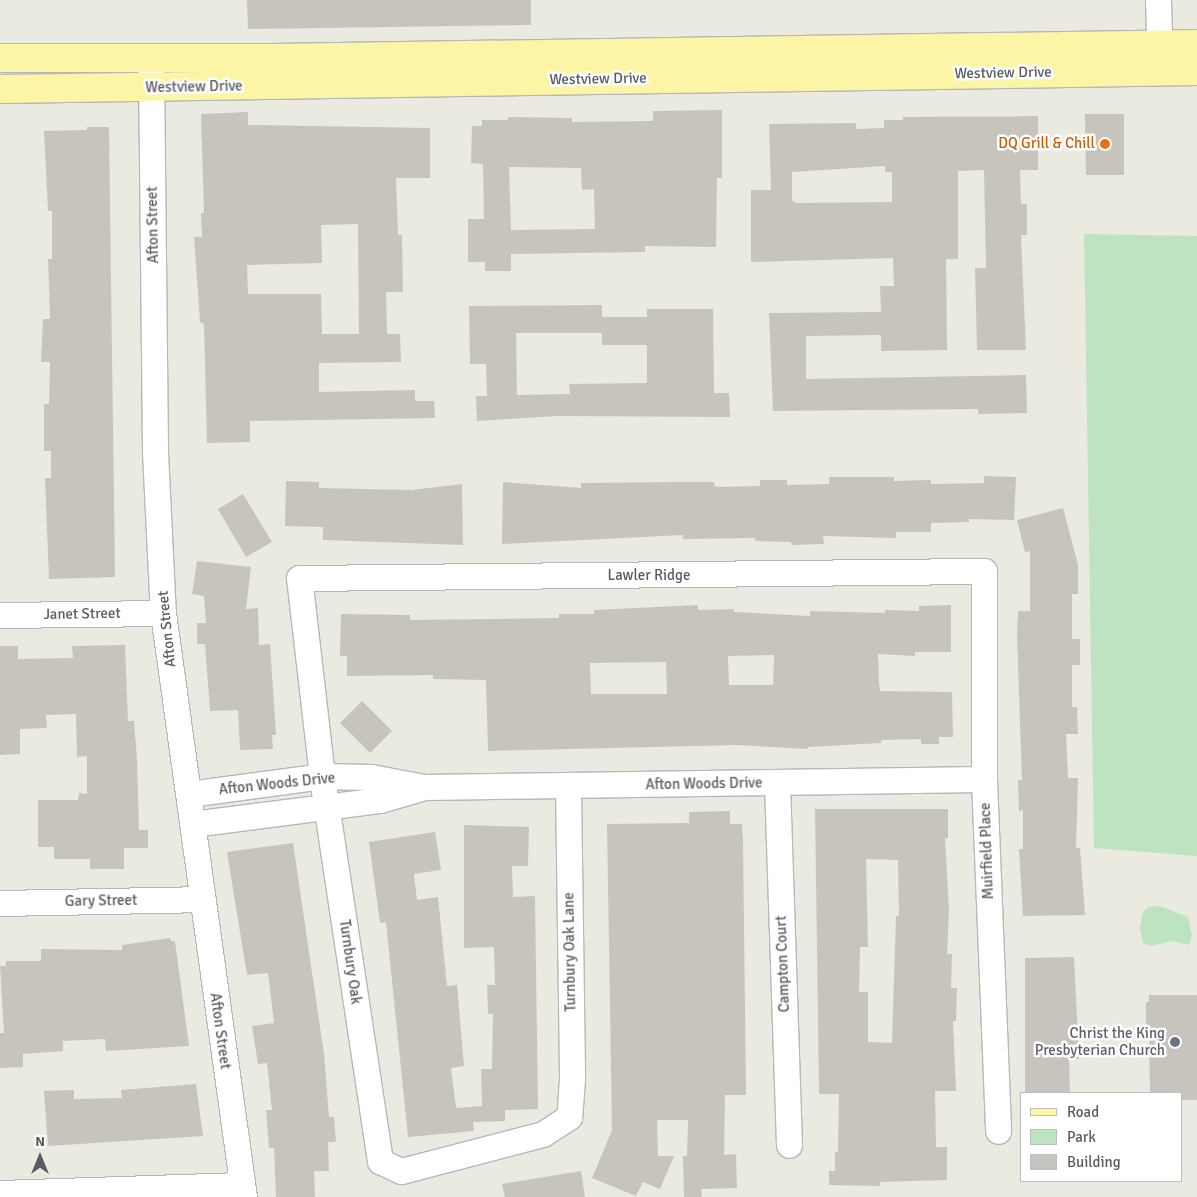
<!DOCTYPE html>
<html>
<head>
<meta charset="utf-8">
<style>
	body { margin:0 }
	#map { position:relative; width:1197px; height:1197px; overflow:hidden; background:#ebeae0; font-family:Signika,sans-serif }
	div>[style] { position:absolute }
	.green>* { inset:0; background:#bde3c0 }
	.building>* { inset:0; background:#c6c4bd }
	.roads { filter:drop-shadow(1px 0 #b6b7bc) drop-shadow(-1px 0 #b6b7bc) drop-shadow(0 1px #b6b7bc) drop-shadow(0 -1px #b6b7bc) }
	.minor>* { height:25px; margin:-12.5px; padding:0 12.5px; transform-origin:12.5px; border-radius:12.5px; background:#fff }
	.major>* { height:28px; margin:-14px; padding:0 14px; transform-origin:14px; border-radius:14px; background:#fcf5a5 }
	.dots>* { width:14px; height:14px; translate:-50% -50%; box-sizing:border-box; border:2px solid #fff; border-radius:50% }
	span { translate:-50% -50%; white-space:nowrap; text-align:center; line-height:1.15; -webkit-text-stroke:5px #fff; paint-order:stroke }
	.street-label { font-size:15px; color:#595c60 }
	.food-label { font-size:15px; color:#c56008 }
	.right { translate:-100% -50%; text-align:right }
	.worship-label { font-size:15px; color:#5b616d }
	.legend { position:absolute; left:1020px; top:1092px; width:162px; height:90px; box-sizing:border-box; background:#fff; border:1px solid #bdbebf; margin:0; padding:6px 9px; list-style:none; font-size:15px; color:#595c60 }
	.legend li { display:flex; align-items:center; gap:10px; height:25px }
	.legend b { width:25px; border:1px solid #bdbebf }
	.north { position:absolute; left:15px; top:1132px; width:50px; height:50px; -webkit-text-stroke:4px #fff; paint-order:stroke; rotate:0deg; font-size:14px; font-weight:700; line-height:20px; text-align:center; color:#595c60 }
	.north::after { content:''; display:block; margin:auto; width:18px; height:22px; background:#595c60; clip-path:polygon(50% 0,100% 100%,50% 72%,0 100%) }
</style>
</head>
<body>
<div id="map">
	<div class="green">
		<i style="clip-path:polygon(1084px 234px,1197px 236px,1197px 856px,1094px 848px)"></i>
		<i style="clip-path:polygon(1160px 906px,1188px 917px,1192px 935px,1189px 945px,1172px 941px,1151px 946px,1143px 943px,1140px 928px,1143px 912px,1149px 907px)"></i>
	</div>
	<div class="building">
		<i style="clip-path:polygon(247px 0,531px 0,531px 25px,248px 29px)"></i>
		<i style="clip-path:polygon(evenodd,722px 110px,722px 178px,717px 178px,716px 247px,645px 246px,645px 252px,511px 254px,511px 271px,485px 271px,485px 262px,468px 262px,468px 219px,484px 219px,483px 164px,471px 163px,472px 126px,482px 126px,482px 120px,508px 120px,508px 117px,572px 118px,572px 122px,653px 121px,653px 111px,722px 110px,509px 167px,581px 168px,582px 190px,594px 189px,595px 229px,511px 230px,509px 167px)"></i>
		<i style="clip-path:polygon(evenodd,248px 112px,248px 125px,430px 128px,430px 178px,396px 178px,398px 235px,402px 235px,403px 292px,386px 292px,387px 334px,400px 334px,401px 362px,319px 363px,319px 392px,415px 390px,415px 401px,434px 401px,435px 418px,250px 421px,250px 442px,207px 443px,204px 324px,200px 322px,194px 237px,202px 237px,201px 213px,204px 213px,201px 114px,248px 112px,358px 224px,359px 334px,322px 334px,321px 294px,248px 294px,247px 265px,322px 263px,321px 225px,358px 224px)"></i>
		<i style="clip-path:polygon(1085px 114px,1124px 114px,1124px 175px,1086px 175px)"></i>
		<i style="clip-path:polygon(evenodd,1038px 116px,1038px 170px,1020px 170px,1021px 204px,1027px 204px,1027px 235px,1021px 235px,1026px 350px,977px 350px,975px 268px,986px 268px,984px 170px,958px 171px,958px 259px,946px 259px,947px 350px,881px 351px,881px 335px,806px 336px,806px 379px,1026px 375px,1027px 413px,978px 414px,978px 409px,773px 411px,769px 313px,881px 312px,880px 286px,894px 286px,893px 258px,751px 262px,751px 190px,771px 190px,769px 124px,856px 123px,856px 129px,884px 128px,884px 120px,903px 120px,903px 117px,1038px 116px,885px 166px,885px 172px,892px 172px,892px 202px,796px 203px,792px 200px,792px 172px,885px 166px)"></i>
		<i style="clip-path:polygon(87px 127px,109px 127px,115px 577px,49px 579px,45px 478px,51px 478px,51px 451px,44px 451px,44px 404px,49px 404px,50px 362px,41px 362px,43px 319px,50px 319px,48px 259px,52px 259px,52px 211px,48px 211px,44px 131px,87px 130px)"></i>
		<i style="clip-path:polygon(evenodd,602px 305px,602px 317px,647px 317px,647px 309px,713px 309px,714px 393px,729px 393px,730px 417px,558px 416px,477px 421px,476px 396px,487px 396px,486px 364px,470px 364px,469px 306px,602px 305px,516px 333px,602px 333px,602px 345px,647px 345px,647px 383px,569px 384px,570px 394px,517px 395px,516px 333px)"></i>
		<i style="clip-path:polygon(984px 476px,1016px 477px,1014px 520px,969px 519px,969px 522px,931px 523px,931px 532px,896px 532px,896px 538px,823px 536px,824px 544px,792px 545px,791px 542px,755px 541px,755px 538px,683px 539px,683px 535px,502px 544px,503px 482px,581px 488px,581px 483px,678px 482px,714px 482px,715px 487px,760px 486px,760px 480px,787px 480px,787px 485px,829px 484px,829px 477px,894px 477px,894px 481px,931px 480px,931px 484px,984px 483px)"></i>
		<i style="clip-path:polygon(286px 481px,319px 482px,319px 488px,412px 490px,462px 484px,463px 545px,323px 540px,323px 527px,285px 526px)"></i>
		<i style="clip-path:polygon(243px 494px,272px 542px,246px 557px,218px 509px)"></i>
		<i style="clip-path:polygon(1063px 508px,1078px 565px,1078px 594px,1072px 594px,1072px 639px,1080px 639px,1080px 665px,1072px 665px,1072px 707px,1077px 707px,1078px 734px,1066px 734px,1068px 778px,1078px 778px,1076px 848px,1080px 848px,1085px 915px,1023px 916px,1019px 849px,1023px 849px,1023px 810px,1019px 811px,1018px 780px,1022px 780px,1017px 634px,1018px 611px,1030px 611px,1030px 551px,1025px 552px,1017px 520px)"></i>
		<i style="clip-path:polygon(197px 561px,251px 567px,246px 609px,258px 608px,259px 645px,270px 644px,276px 735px,272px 735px,273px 749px,240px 750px,238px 710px,210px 711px,205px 644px,197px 644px,197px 623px,206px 623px,204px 596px,192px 594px)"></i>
		<i style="clip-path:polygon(evenodd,698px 605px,698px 610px,734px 609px,734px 612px,810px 616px,810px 611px,885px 613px,885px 610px,919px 611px,919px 606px,951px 605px,951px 652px,915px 652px,915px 656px,878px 654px,879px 683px,880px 691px,952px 692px,953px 737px,939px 737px,939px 744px,921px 744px,921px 739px,881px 740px,881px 743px,808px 747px,808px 749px,737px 745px,488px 751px,486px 680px,433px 679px,433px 675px,347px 676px,347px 656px,340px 656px,341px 614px,410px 615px,410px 620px,559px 618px,559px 614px,594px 614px,594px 610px,698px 605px,774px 655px,773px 685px,729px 685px,728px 656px,774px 655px,698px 605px,666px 662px,667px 694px,591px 694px,590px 663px,666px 662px)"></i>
		<i style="clip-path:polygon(125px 645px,128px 721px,134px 721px,137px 759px,139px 830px,148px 830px,148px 848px,124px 848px,124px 869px,90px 869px,90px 859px,54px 859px,54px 847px,38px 847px,38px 800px,78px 800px,79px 793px,87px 794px,87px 756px,77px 757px,76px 714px,46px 715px,47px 728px,20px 729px,20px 754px,0 755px,0 646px,18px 646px,18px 659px,73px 658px,72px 646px)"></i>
		<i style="clip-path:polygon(362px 701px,392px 731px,370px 753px,340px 723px)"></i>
		<i style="clip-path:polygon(evenodd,815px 809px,948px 809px,948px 838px,945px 838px,949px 911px,947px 954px,952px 954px,951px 988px,957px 988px,956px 1021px,953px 1021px,956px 1091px,935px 1091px,936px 1147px,947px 1147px,947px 1180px,880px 1182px,880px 1186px,829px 1185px,829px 1171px,835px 1171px,835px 1152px,838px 1152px,839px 1094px,819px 1094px,815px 809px,866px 859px,898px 860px,899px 916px,896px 916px,892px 1043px,868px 1042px,868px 992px,859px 992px,860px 947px,868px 947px,866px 859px)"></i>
		<i style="clip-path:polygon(730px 811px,730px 824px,742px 824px,743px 839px,746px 1095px,725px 1095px,724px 1155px,736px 1154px,737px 1188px,701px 1189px,702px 1197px,684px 1197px,683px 1156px,687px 1156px,688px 1120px,657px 1120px,658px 1156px,674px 1156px,660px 1189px,643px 1182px,636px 1196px,592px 1178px,612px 1130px,607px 824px,689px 823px,689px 812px)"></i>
		<i style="clip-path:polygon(464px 825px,529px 827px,528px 866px,512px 866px,513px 897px,535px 896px,538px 1109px,505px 1110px,505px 1121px,473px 1122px,474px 1131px,408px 1137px,386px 922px,380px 923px,369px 842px,435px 832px,441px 870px,414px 874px,417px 900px,438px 897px,447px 986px,457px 985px,464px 1066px,451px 1068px,456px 1108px,482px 1106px,481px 1069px,492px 1069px,493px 1014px,488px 1014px,487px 985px,495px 985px,494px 947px,464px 948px)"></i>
		<i style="clip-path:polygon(293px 843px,324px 1054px,329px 1117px,334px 1117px,336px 1142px,328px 1142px,329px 1171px,314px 1171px,315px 1197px,276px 1197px,274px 1148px,269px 1148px,266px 1110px,272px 1110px,267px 1063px,258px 1064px,252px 1026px,274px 1023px,268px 973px,247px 975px,227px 852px)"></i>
		<i style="clip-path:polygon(170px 938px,171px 941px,175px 941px,189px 1046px,106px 1051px,105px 1039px,63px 1041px,63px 1051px,23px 1054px,23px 1067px,0 1068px,0 1033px,4px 1033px,0 966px,6px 966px,6px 961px,41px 961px,41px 949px,122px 950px,122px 945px)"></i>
		<i style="clip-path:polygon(1074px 957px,1079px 1059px,1069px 1059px,1070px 1093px,1025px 1093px,1025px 958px)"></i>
		<i style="clip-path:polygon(1149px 995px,1197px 995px,1197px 1100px,1181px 1100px,1181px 1093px,1150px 1093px,1149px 1029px,1146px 1029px,1146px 1002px,1149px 1002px)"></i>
		<i style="clip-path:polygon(196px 1084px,203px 1136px,48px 1146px,44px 1091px,74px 1090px,74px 1099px,122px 1098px,121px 1090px)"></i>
		<i style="clip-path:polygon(581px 1171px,585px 1197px,505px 1197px,502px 1184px)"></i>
	</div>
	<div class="roads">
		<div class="minor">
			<i style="left:1158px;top:0;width:65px;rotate:88.2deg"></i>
			<i style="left:151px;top:67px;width:385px;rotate:89.4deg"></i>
			<i style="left:155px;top:452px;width:161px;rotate:87.2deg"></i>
			<i style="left:163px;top:613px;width:590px;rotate:82.1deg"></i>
			<i style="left:0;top:615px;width:163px;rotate:-0.7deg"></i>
			<i style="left:777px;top:783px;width:362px;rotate:88.1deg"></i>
			<i style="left:568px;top:786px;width:292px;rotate:89.2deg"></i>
			<i style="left:572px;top:1078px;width:39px;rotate:94deg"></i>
			<i style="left:569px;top:1117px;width:31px;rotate:147deg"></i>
			<i style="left:543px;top:1134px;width:147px;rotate:165.4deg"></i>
			<i style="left:401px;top:1171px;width:23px;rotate:-155deg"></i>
			<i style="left:380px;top:1161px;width:389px;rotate:-98.6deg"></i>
			<i style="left:322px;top:776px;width:199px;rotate:-96.6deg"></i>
			<i style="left:299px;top:578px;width:685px;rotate:-0.59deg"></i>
			<i style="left:984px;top:571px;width:208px;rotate:90deg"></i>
			<i style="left:984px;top:779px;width:352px;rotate:87.7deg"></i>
			<i style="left:189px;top:794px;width:134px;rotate:-7.7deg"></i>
			<i style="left:322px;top:776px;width:49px;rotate:1.2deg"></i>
			<i style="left:371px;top:777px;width:54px;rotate:10.7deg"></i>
			<i style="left:424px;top:787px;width:560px;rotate:-0.82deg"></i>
			<i style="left:192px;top:824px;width:190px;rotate:-7.3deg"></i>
			<i style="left:380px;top:800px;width:43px;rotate:-16.3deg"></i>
			<i style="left:0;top:903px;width:201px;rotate:-1.1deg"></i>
			<i style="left:0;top:1193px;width:242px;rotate:-1.9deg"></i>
		</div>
		<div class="major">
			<i style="left:0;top:58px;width:274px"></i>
			<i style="left:274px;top:58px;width:923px;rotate:-0.87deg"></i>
			<i style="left:0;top:89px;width:1197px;rotate:-0.86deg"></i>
		</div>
	</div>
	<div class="dots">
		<i style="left:1105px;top:144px;background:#e8710a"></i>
		<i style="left:1175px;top:1042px;background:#6b7280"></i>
	</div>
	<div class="street-label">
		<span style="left:1003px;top:73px;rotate:-1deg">Westview Drive</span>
		<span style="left:598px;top:79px;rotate:-1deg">Westview Drive</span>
		<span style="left:194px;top:87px;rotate:-1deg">Westview Drive</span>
		<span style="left:153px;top:225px;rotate:-91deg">Afton Street</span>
		<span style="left:649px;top:576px">Lawler Ridge</span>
		<span style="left:82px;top:614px;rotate:-1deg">Janet Street</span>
		<span style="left:167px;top:629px;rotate:-96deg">Afton Street</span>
		<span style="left:277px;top:784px;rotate:-6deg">Afton Woods Drive</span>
		<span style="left:704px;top:784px;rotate:-1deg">Afton Woods Drive</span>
		<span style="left:987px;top:851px;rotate:-92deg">Muirfield Place</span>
		<span style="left:101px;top:901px;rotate:-1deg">Gary Street</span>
		<span style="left:570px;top:952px;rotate:-91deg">Turnbury Oak Lane</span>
		<span style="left:350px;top:962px;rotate:82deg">Turnbury Oak</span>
		<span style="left:783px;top:964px;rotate:-92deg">Campton Court</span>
		<span style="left:220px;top:1031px;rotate:82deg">Afton Street</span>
	</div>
	<div class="food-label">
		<span class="right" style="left:1095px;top:144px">DQ Grill &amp; Chill</span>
	</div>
	<div class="worship-label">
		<span class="right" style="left:1165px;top:1042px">Christ the King<br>Presbyterian Church</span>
	</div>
	<ul class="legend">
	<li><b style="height:6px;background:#fcf5a5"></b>Road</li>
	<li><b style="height:14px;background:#bde3c0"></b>Park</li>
	<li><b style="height:14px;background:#c6c4bd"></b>Building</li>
	</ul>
	<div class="north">N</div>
</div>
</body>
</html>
